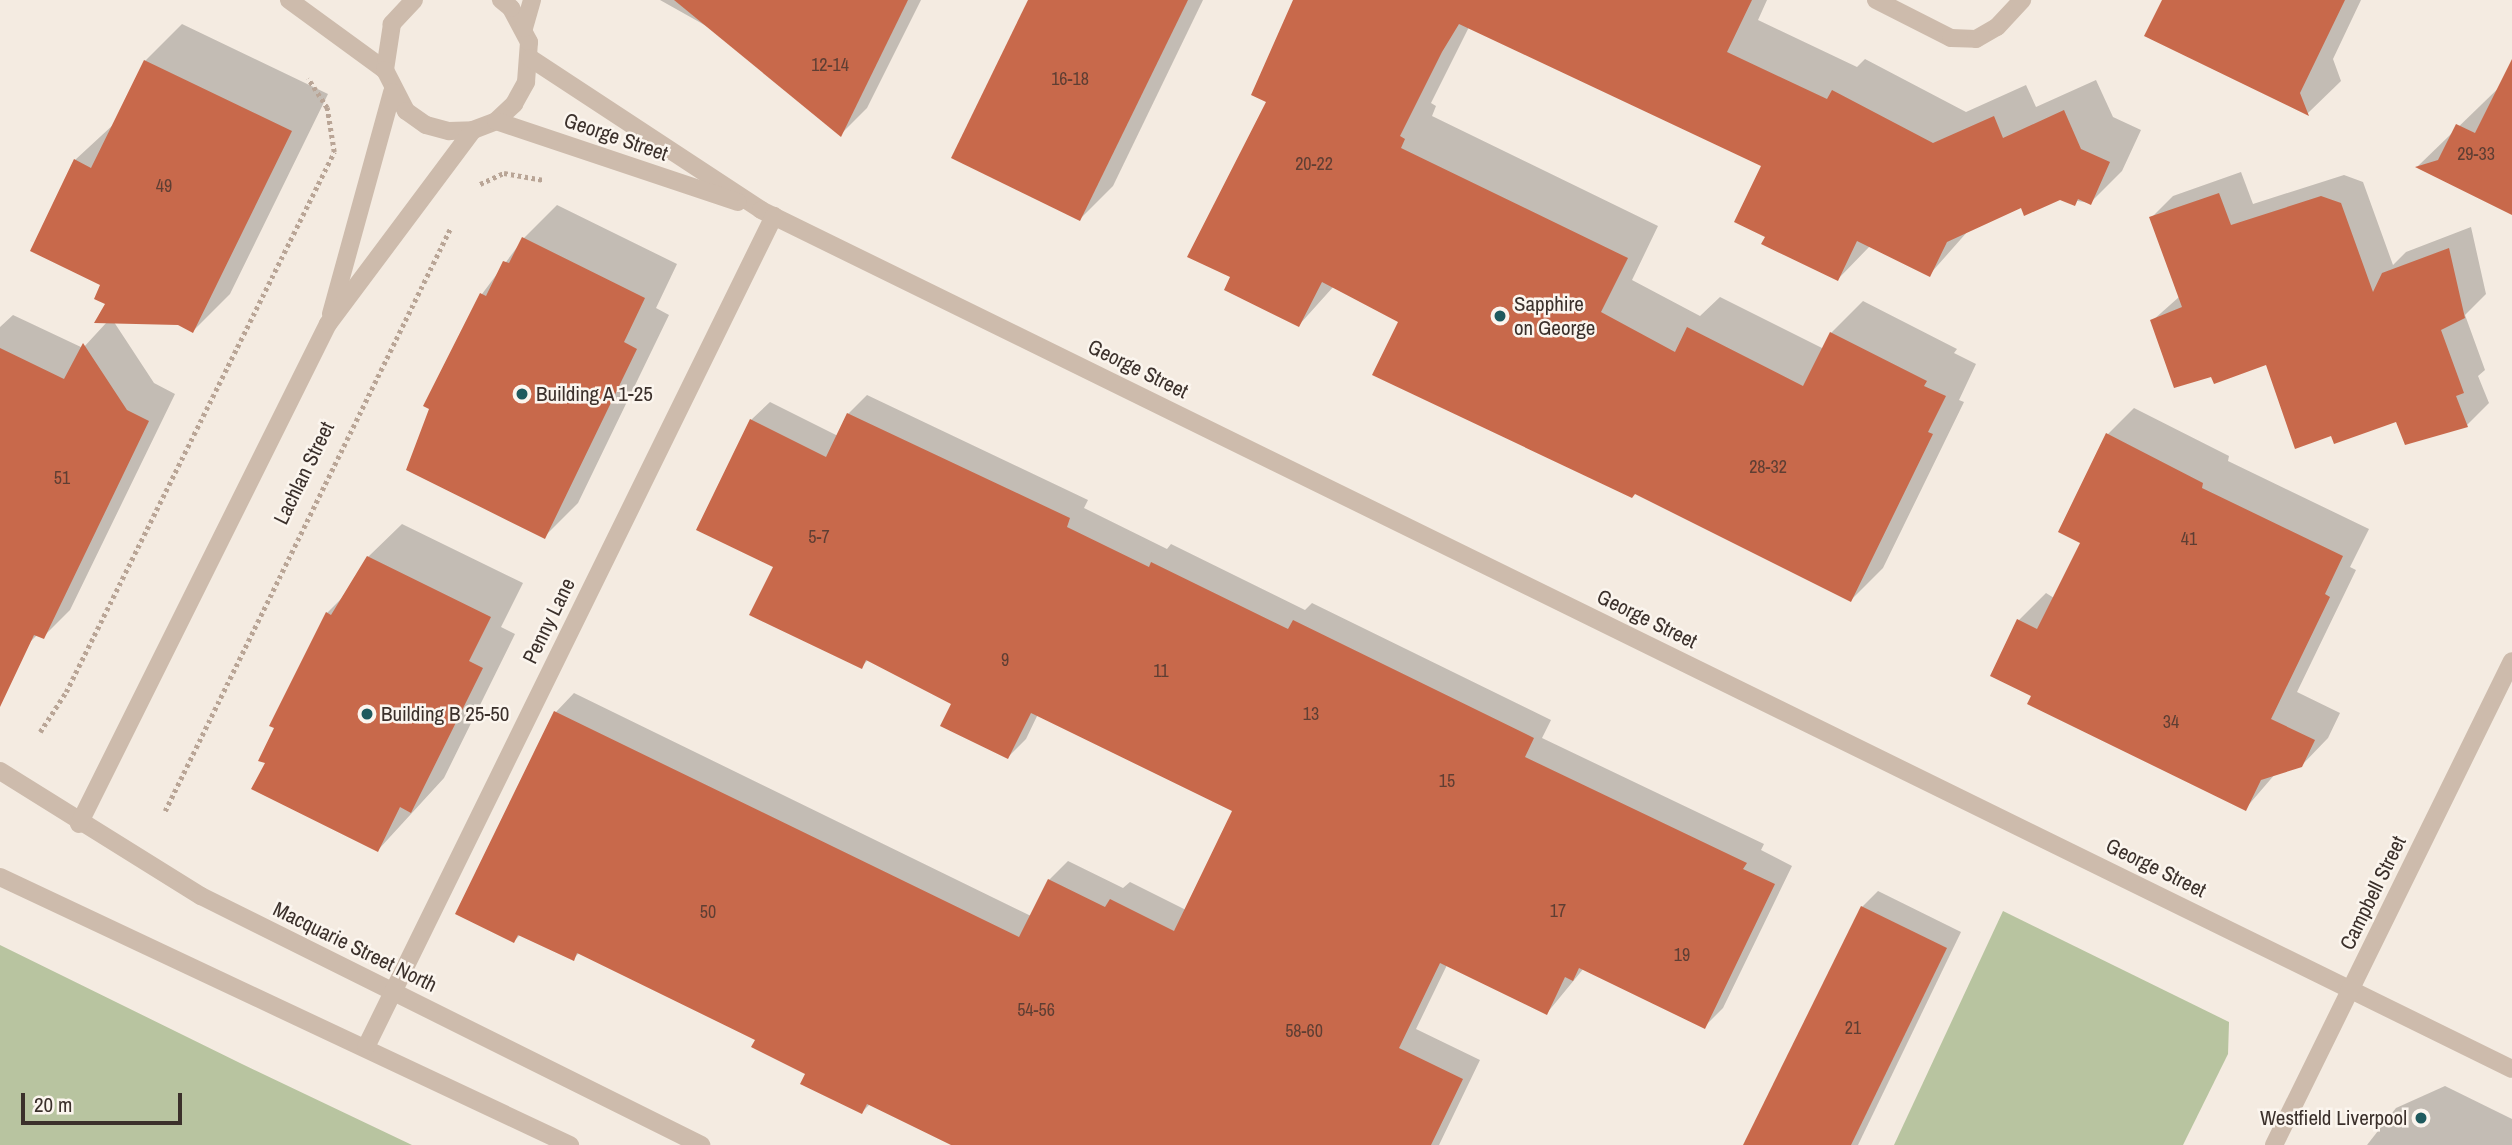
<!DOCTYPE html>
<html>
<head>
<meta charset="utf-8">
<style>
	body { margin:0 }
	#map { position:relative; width:2512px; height:1145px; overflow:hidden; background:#f4ebe1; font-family:"Archivo Narrow",sans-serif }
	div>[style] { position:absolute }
	.green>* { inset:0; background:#b8c4a0 }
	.shadow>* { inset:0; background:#0003 }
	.building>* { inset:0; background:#c8694b }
	.path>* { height:4.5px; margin-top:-2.25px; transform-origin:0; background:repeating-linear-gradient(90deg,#b9a596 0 3.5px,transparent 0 7px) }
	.minor>* { height:18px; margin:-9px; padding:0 9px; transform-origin:9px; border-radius:9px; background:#cdbbac }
	.dots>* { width:19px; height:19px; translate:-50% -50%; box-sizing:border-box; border:4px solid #fbf5ee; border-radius:50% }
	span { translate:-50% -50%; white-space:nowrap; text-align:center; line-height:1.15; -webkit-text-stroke:5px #fbf5ee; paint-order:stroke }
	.number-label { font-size:18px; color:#5e3e33 }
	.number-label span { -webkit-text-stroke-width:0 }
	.street-label { font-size:21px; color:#3b302b }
	.poi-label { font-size:21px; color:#3b302b }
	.left { translate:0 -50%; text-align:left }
	.right { translate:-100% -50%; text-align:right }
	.scale { position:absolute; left:21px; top:1093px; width:161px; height:32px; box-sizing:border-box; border:4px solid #3b302b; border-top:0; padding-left:9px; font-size:21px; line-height:24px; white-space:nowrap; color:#3b302b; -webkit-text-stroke:5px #fbf5ee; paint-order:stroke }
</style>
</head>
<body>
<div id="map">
	<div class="green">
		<i style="clip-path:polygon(2003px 911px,2229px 1022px,2228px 1054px,2183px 1145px,1894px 1145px)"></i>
		<i style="clip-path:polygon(0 945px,242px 1064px,412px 1145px,0 1145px)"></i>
	</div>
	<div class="shadow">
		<i style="clip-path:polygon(660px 0,921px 0,867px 108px,841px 134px,717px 32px)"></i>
		<i style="clip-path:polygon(1030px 0,1203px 0,1113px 186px,1080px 219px)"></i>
		<i style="clip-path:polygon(1294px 0,1767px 0,1758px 20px,1857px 67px,1865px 59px,1966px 112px,2026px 85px,2036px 107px,2096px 80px,2113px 117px,2141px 130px,2122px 171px,2090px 203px,2060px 198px,2022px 206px,1968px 231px,1930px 274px,1870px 246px,1838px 279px,1767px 236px,1763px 165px,1469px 27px,1431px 103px,1436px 106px,1432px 116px,1658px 226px,1632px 280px,1700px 316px,1720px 297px,1824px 349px,1831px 333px,1863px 301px,1957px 349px,1954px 353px,1976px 364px,1959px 400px,1964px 402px,1883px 568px,1851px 600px,1636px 492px,1400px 321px,1334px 286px,1299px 325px,1232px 277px,1268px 101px,1253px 94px)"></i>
		<i style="clip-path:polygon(2164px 0,2361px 0,2333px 59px,2341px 81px,2308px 113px,2147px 35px)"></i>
		<i style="clip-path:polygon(182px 24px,328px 94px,230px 294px,193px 331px,178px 324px,114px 322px,154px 383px,175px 394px,70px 610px,43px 637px,38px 634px,28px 644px,0 631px,0 327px,13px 315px,83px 348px,107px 322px,107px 304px,75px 160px,114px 124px,145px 61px)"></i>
		<i style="clip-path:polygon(2512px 75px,2512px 213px,2418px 166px)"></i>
		<i style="clip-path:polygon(2241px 172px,2253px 204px,2344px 175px,2363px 182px,2393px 265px,2406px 252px,2471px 227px,2486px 294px,2465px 315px,2485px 370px,2478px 376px,2489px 403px,2467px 425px,2397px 420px,2332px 433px,2267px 362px,2212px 374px,2152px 321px,2179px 297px,2151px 218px,2173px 196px)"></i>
		<i style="clip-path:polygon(557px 205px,677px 264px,656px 308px,669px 315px,578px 503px,545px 536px,482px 294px,524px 238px)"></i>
		<i style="clip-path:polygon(867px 395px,1088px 500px,1084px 508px,1167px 549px,1171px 544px,1305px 610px,1312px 603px,1551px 720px,1542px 738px,1764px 844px,1761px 850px,1792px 866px,1723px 1008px,1704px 1027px,1584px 968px,1547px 1013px,1447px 965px,1416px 1029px,1480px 1060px,1439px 1145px,955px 1145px,871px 1103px,862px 1112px,757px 1039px,580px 952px,573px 959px,521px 934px,514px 941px,457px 913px,556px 712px,574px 693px,1031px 916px,1049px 880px,1068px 861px,1123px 888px,1130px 882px,1186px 910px,1234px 811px,1038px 714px,1026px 739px,1008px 757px,954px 703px,868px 660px,861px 667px,775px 566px,751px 420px,770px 402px,838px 436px,848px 414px)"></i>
		<i style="clip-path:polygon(2134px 408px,2229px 456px,2228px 461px,2369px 529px,2350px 567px,2356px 570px,2297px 692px,2340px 713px,2328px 738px,2301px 766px,2276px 773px,2245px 809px,2034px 695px,2019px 620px,2046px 593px,2054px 598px,2082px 542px,2107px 435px)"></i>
		<i style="clip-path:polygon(402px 524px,523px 583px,501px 627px,515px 634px,444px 778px,378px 850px,267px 762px,327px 613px,346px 594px,368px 557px)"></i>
		<i style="clip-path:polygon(1878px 891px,1961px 932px,1858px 1145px,1745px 1145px,1862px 907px)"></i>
		<i style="clip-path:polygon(2445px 1086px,2512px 1119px,2512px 1145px,2367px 1145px,2396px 1108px)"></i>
	</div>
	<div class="building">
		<i style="clip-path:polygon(674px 0,908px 0,841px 137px)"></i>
		<i style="clip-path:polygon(1028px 0,1188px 0,1080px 221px,951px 158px)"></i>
		<i style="clip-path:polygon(1293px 0,1752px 0,1727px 52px,1827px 99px,1832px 90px,1933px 143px,1994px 116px,2003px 138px,2064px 110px,2081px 149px,2110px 162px,2091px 205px,2078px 199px,2075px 206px,2060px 200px,2024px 216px,2021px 208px,1947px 242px,1930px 277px,1857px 241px,1838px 281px,1761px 244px,1765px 237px,1734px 222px,1761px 166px,1459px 24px,1442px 52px,1400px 136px,1405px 139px,1401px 148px,1628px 258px,1601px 312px,1675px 352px,1687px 327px,1803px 386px,1830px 332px,1927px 381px,1924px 386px,1946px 396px,1928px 432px,1933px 434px,1851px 602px,1635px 494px,1632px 498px,1372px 375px,1398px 322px,1322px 282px,1299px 327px,1224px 290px,1230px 277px,1187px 257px,1266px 102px,1251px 95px)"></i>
		<i style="clip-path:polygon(2162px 0,2345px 0,2300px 93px,2309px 116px,2144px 36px)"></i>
		<i style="clip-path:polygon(2512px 59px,2512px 215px,2415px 167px,2438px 160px,2456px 124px,2475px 133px)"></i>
		<i style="clip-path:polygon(144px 60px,292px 131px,193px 333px,178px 325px,94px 323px,105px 304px,94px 299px,100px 285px,30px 251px,74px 159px,91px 168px)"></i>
		<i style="clip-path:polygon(2219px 193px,2231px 225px,2321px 196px,2341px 203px,2373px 292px,2382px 273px,2449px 248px,2465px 318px,2441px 330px,2464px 393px,2456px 396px,2468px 427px,2405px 445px,2396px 422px,2334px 444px,2331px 436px,2295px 449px,2266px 365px,2214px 384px,2211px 377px,2174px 388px,2150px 320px,2182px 307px,2149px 217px)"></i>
		<i style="clip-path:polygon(522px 237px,645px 298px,624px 342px,637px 349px,545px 539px,406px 470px,429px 409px,423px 406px,480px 293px,486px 296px,503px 261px,509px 263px)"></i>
		<i style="clip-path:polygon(83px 343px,127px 410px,149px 421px,44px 639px,34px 635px,0 707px,0 348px,64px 379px)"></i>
		<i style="clip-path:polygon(847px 413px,1070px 518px,1067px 527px,1149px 567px,1151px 562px,1288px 629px,1293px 620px,1534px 738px,1525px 757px,1747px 863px,1743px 869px,1775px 884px,1705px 1029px,1579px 968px,1573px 981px,1565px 977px,1547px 1015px,1440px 963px,1399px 1048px,1463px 1079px,1431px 1145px,951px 1145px,867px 1104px,862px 1114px,800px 1084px,805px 1074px,751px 1047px,755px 1040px,577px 953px,574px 961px,518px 935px,514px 943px,455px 914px,554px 711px,1019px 937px,1048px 879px,1105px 907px,1110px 899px,1174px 931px,1232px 811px,1031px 713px,1008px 759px,940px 726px,951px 704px,866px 660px,862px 669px,749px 615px,773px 567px,696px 530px,750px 419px,826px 457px)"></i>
		<i style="clip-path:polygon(2106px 433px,2203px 483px,2202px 488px,2343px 556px,2325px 594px,2330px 597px,2271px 719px,2315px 740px,2302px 767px,2261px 780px,2246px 811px,2027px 704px,2031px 696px,1990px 676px,2017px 619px,2037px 629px,2080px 543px,2058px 532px)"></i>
		<i style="clip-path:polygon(367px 556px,491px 617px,469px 661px,483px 668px,411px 813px,400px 807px,378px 852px,251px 789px,265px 763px,258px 761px,274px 728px,269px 726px,326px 612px,331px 615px)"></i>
		<i style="clip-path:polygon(1861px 906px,1947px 948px,1851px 1145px,1743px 1145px)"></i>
	</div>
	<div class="path">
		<i style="left:480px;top:184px;width:26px;rotate:-25deg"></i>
		<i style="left:504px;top:173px;width:39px;rotate:10deg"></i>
		<i style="left:40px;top:732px;width:48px;rotate:-57deg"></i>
		<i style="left:66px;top:692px;width:603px;rotate:-63.6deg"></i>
		<i style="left:334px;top:152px;width:45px;rotate:-99deg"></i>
		<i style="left:327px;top:108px;width:35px;rotate:-123deg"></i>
		<i style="left:165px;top:811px;width:650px;rotate:-63.91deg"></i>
	</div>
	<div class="minor">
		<i style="left:289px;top:0;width:119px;rotate:36.1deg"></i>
		<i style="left:414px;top:0;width:33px;rotate:133deg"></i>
		<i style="left:392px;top:24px;width:47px;rotate:98.7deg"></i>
		<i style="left:385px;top:70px;width:46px;rotate:62.9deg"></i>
		<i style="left:406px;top:111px;width:24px;rotate:35deg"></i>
		<i style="left:426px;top:125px;width:24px;rotate:15deg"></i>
		<i style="left:449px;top:131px;width:24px;rotate:-2deg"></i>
		<i style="left:473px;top:130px;width:25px;rotate:-21deg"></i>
		<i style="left:496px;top:121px;width:25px;rotate:-43deg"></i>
		<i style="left:514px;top:104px;width:25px;rotate:-61deg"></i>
		<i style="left:526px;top:82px;width:40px;rotate:-85.7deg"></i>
		<i style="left:529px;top:42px;width:38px;rotate:-118deg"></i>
		<i style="left:511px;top:8px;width:13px;rotate:-141deg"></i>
		<i style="left:1876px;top:0;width:84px;rotate:26.9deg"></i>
		<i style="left:1951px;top:38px;width:25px;rotate:2deg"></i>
		<i style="left:1976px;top:39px;width:24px;rotate:-30deg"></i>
		<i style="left:1997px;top:27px;width:37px;rotate:-47deg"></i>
		<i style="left:524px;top:28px;width:29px;rotate:-74deg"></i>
		<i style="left:530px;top:58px;width:277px;rotate:33.3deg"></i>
		<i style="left:761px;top:210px;width:1950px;rotate:26.13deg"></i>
		<i style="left:496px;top:121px;width:255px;rotate:18.5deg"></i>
		<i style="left:331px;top:314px;width:230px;rotate:-74.6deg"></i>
		<i style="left:0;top:771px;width:237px;rotate:31.9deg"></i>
		<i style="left:201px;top:896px;width:559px;rotate:26.47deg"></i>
		<i style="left:79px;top:824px;width:559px;rotate:-63.53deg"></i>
		<i style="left:328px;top:324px;width:242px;rotate:-53.2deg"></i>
		<i style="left:0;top:877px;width:630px;rotate:25.18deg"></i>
		<i style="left:366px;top:1047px;width:926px;rotate:-63.85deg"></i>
		<i style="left:2274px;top:1145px;width:539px;rotate:-63.82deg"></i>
	</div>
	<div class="dots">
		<i style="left:1500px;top:316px;background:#1f5a5e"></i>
		<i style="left:522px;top:394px;background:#1f5a5e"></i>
		<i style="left:367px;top:714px;background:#1f5a5e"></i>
		<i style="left:2421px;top:1118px;background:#1f5a5e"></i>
	</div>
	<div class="number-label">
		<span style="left:830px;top:65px">12-14</span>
		<span style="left:1070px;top:79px">16-18</span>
		<span style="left:2476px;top:154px">29-33</span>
		<span style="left:1314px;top:164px">20-22</span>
		<span style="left:164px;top:186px">49</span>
		<span style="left:1768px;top:467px">28-32</span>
		<span style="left:62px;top:478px">51</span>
		<span style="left:819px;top:537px">5-7</span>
		<span style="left:2189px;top:539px">41</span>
		<span style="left:1005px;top:660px">9</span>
		<span style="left:1161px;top:671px">11</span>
		<span style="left:1311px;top:714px">13</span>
		<span style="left:2171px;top:722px">34</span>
		<span style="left:1447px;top:781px">15</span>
		<span style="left:1558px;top:911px">17</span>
		<span style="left:708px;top:912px">50</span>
		<span style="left:1682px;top:955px">19</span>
		<span style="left:1036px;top:1010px">54-56</span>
		<span style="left:1853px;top:1028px">21</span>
		<span style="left:1304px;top:1031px">58-60</span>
	</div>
	<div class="street-label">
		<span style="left:616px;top:137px;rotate:19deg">George Street</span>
		<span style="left:1138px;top:369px;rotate:26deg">George Street</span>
		<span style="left:304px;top:473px;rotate:-64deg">Lachlan Street</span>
		<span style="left:1647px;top:619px;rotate:26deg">George Street</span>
		<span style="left:549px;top:621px;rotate:-64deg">Penny Lane</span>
		<span style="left:2156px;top:868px;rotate:26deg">George Street</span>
		<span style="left:2373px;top:893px;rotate:-64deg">Campbell Street</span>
		<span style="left:355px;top:947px;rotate:26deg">Macquarie Street North</span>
	</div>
	<div class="poi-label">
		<span class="left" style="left:1514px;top:316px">Sapphire<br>on George</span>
		<span class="left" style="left:536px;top:394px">Building A 1-25</span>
		<span class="left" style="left:381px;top:714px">Building B 25-50</span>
		<span class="right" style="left:2407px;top:1118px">Westfield Liverpool</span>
	</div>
	<div class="scale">20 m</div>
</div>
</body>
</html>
